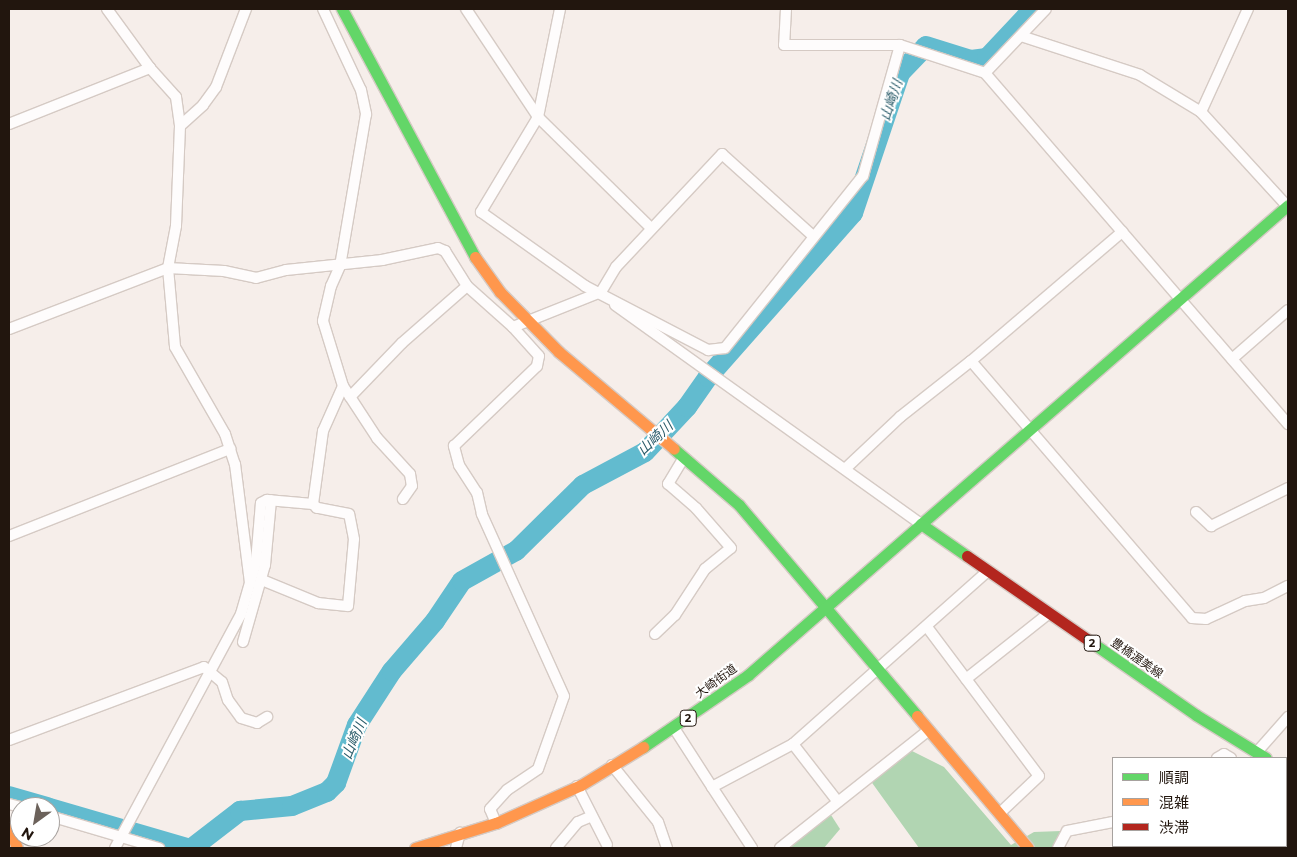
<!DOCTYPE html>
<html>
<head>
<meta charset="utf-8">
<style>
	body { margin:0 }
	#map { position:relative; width:1297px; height:857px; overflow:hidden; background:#f6eeea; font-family:Montserrat,"Noto Sans JP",sans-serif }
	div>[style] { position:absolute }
	.forest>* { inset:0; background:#b1d5b2 }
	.water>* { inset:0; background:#62bbcf }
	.river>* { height:20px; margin:-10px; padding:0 10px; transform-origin:10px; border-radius:10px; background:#62bbcf }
	.roads { filter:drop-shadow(1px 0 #d5cac4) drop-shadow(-1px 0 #d5cac4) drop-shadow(0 1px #d5cac4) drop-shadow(0 -1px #d5cac4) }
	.street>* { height:10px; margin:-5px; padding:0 5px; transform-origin:5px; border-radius:5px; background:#fefcfc }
	.fast>* { height:11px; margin:-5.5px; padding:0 5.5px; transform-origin:5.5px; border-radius:5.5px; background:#63d668 }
	.slow>* { height:11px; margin:-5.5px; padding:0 5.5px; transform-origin:5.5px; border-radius:5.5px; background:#ff974d }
	.jam>* { height:11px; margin:-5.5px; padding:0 5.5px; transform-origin:5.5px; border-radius:5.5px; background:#b3261e }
	span { translate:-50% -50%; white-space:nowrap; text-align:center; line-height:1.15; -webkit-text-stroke:4px #fff; paint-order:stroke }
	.shield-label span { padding:1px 4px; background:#fff; border:1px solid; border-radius:4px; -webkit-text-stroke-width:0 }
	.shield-label { font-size:11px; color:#22160e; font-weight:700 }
	.street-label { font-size:12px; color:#22160e }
	.water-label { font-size:14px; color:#2a5b69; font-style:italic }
	.frame { position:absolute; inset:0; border:10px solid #22160e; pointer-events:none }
	.legend { position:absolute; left:1112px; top:757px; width:175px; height:90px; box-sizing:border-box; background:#fff; border:1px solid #a7a29f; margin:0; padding:6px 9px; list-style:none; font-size:15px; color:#22160e }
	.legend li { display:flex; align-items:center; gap:10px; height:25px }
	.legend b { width:25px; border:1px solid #a7a29f }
	.north { position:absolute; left:10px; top:797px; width:50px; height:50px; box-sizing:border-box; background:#fff; border:1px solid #a7a29f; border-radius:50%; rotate:212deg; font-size:14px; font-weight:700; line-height:20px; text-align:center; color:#22160e }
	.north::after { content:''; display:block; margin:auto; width:18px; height:22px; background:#6c625b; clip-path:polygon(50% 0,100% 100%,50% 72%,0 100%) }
</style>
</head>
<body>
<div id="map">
	<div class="forest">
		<i style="clip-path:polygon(910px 750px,944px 767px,1011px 845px,1034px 832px,1061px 831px,1053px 848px,919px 848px,870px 780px)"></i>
		<i style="clip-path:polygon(831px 815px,840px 829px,824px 848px,788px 848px)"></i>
	</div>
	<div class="water">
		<i style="clip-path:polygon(1286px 804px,1288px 848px,1163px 848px,1286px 846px)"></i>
	</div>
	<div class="river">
		<i style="left:9px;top:796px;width:40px;rotate:16deg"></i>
		<i style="left:50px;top:808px;width:143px;rotate:16.3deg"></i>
		<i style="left:192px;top:848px;width:61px;rotate:-37.6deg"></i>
		<i style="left:240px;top:811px;width:52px;rotate:-5.5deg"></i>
		<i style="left:292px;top:806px;width:38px;rotate:-22deg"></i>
		<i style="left:327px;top:792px;width:13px;rotate:-45deg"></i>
		<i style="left:336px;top:783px;width:62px;rotate:-70.1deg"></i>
		<i style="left:357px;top:725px;width:64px;rotate:-57.1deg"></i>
		<i style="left:392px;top:671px;width:66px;rotate:-49.3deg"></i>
		<i style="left:435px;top:621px;width:48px;rotate:-56deg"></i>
		<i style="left:462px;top:581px;width:62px;rotate:-29.1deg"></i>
		<i style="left:516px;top:551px;width:94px;rotate:-44.6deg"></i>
		<i style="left:583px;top:485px;width:70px;rotate:-28deg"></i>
		<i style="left:645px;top:452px;width:62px;rotate:-47deg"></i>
		<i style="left:687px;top:407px;width:37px;rotate:-55deg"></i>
		<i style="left:708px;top:377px;width:219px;rotate:-48.5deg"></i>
		<i style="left:853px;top:213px;width:148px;rotate:-71.4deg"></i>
		<i style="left:900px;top:73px;width:37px;rotate:-46deg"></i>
		<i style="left:926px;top:46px;width:47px;rotate:17.3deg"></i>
		<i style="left:971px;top:60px;width:16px;rotate:-7deg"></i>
		<i style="left:987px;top:58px;width:67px;rotate:-46.8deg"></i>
	</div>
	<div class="roads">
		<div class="street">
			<i style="left:107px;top:9px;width:73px;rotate:53.9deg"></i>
			<i style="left:150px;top:68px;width:39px;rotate:48deg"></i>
			<i style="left:176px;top:97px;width:29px;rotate:82deg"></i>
			<i style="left:180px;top:126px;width:100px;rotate:92.3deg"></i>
			<i style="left:176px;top:226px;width:43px;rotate:100.8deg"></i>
			<i style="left:168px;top:268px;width:79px;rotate:84.9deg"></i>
			<i style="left:175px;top:347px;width:100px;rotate:60.1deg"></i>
			<i style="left:225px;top:434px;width:32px;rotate:72deg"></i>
			<i style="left:235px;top:464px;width:120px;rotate:82.8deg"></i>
			<i style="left:323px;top:9px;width:89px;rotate:64.9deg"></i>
			<i style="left:361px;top:90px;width:25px;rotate:78deg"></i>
			<i style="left:366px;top:114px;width:154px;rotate:99.7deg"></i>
			<i style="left:340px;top:266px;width:22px;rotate:114deg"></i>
			<i style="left:331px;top:286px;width:36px;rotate:103deg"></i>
			<i style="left:323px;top:321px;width:68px;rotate:72.9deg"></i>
			<i style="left:343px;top:386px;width:62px;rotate:56.8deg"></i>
			<i style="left:377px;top:438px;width:49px;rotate:47.5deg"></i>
			<i style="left:410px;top:474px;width:12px;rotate:81deg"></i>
			<i style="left:412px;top:486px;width:16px;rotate:125deg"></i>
			<i style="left:466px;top:9px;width:130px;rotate:56.3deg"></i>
			<i style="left:538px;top:117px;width:158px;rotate:44.5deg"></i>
			<i style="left:560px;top:9px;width:110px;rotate:101.5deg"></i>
			<i style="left:538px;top:117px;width:111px;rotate:121deg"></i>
			<i style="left:481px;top:212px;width:128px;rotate:35.4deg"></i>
			<i style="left:585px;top:286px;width:139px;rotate:27.5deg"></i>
			<i style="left:708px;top:350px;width:17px;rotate:-7deg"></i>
			<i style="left:725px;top:348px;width:221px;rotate:-51.3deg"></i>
			<i style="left:863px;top:176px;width:136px;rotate:-74.2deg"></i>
			<i style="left:786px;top:9px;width:36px;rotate:93deg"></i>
			<i style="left:784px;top:45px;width:116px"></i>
			<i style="left:900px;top:45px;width:89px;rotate:18.2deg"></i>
			<i style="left:985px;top:73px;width:464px;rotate:49.2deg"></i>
			<i style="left:1021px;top:36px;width:125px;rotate:18.1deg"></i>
			<i style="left:1140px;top:75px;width:71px;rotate:31.2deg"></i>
			<i style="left:1201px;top:112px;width:129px;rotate:47.5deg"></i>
			<i style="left:985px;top:73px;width:88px;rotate:-46.4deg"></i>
			<i style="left:1201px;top:112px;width:113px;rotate:-65.5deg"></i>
			<i style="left:9px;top:124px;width:152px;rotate:-21.7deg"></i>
			<i style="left:180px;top:126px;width:31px;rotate:-42deg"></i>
			<i style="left:203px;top:105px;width:22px;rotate:-54deg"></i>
			<i style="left:216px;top:87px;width:84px;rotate:-69deg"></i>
			<i style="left:615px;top:305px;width:376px;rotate:35.6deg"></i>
			<i style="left:9px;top:329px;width:170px;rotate:-21deg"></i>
			<i style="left:168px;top:268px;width:56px;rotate:3.1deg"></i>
			<i style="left:224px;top:271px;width:33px;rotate:12deg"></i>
			<i style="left:256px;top:278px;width:31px;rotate:-15deg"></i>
			<i style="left:286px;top:270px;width:97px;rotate:-5.9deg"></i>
			<i style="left:382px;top:260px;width:57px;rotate:-12.1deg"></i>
			<i style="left:438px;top:248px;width:8px;rotate:23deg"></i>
			<i style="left:445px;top:251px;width:41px;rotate:57.8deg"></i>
			<i style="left:467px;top:286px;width:62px;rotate:41.7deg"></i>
			<i style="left:513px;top:327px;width:95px;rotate:-21.7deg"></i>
			<i style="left:601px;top:292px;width:29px;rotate:-59deg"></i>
			<i style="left:616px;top:267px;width:155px;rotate:-46.8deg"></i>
			<i style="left:722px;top:154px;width:122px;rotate:42deg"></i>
			<i style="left:1232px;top:359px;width:74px;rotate:-41.2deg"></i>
			<i style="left:971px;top:361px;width:339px;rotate:49.3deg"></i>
			<i style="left:1192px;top:618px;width:14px;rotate:4deg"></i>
			<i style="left:1206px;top:619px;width:43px;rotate:-24.8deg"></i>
			<i style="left:1245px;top:601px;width:19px;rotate:-9deg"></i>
			<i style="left:1264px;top:598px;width:27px;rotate:-27deg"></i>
			<i style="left:350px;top:397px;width:75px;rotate:-46.1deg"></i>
			<i style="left:402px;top:343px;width:86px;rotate:-41.2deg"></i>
			<i style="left:845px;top:469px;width:76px;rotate:-43.4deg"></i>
			<i style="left:900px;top:417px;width:90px;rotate:-38.3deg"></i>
			<i style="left:971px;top:361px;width:199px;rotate:-40.5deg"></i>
			<i style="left:1196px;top:512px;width:21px;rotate:43deg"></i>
			<i style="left:1211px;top:526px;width:86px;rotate:-26.3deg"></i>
			<i style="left:9px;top:536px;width:238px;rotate:-21.5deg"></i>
			<i style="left:262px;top:580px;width:61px;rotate:22.3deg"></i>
			<i style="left:318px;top:603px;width:30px;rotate:6deg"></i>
			<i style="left:348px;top:606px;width:67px;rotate:-84.9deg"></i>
			<i style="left:354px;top:539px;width:25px;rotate:-101deg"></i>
			<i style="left:349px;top:514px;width:33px;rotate:-169deg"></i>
			<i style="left:317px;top:508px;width:6px;rotate:-135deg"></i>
			<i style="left:927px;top:627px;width:186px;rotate:53.1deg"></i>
			<i style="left:1039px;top:776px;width:54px;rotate:136.5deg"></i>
			<i style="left:655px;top:634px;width:28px;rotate:-44deg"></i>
			<i style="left:675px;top:615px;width:55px;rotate:-56.9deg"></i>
			<i style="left:705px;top:569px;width:33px;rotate:-39deg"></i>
			<i style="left:731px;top:548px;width:53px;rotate:-131.2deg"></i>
			<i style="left:696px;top:508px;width:37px;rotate:-139deg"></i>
			<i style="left:668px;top:484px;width:31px;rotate:-59deg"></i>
			<i style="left:243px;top:642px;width:80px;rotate:-74.1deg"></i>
			<i style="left:265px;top:565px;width:65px;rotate:-84.7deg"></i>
			<i style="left:966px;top:679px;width:105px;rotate:-38.4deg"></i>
			<i style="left:674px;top:728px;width:70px;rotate:57.2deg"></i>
			<i style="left:712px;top:787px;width:92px;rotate:-28deg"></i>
			<i style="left:793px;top:744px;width:261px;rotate:-41.6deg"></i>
			<i style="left:9px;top:740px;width:208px;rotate:-20.5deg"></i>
			<i style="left:204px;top:667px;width:23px;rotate:40deg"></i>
			<i style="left:222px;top:682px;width:19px;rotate:72deg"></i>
			<i style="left:228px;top:700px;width:22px;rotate:54deg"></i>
			<i style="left:241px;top:718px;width:17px;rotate:17deg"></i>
			<i style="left:257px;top:723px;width:12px;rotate:-31deg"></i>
			<i style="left:793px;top:744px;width:73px;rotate:52.2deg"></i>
			<i style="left:1257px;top:752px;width:47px;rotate:-48.5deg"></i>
			<i style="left:1217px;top:758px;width:8px;rotate:-30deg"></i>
			<i style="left:1224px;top:754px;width:8px;rotate:30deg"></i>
			<i style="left:612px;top:765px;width:73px;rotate:51.1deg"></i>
			<i style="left:658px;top:822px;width:28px;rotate:71deg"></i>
			<i style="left:577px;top:786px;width:66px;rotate:63deg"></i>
			<i style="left:712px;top:787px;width:73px;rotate:56.7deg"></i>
			<i style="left:9px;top:804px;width:11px;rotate:15deg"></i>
			<i style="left:50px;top:816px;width:114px;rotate:16.4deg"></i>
			<i style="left:496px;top:823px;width:15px;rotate:-113deg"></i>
			<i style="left:490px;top:809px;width:25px;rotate:-48deg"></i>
			<i style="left:507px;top:790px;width:37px;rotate:-34deg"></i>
			<i style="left:538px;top:769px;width:77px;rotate:-70.4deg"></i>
			<i style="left:564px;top:696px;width:200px;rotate:-114.3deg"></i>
			<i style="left:482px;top:514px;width:22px;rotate:-103deg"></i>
			<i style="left:477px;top:493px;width:33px;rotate:-123deg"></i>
			<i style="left:459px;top:465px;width:20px;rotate:-105deg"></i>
			<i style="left:454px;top:446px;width:115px;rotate:-43.9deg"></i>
			<i style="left:537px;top:366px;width:10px;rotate:-79deg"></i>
			<i style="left:539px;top:356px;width:39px;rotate:-132deg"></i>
			<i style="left:115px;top:848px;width:266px;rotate:-61.7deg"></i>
			<i style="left:241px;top:614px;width:54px;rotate:-73.9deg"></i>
			<i style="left:256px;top:562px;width:59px;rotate:-85.2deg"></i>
			<i style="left:261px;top:503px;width:7px;rotate:-27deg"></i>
			<i style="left:267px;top:500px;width:46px;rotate:5deg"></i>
			<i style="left:313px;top:504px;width:74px;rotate:-82.2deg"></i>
			<i style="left:323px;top:431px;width:49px;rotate:-66deg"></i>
			<i style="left:456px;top:848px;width:16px;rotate:-75deg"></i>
			<i style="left:556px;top:848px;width:34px;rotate:-50deg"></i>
			<i style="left:578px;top:822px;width:15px;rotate:-23deg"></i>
			<i style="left:780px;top:848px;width:190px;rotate:-38.4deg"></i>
			<i style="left:1058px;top:848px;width:19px;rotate:-62deg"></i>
			<i style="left:1067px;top:831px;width:47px;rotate:-11.1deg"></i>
		</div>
		<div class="fast">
			<i style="left:342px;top:9px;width:281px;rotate:61.8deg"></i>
			<i style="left:674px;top:449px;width:86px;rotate:40.7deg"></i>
			<i style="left:739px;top:505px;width:276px;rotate:49.8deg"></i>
			<i style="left:921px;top:524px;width:486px;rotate:-41deg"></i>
			<i style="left:1094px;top:644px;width:124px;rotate:34.8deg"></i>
			<i style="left:1196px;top:715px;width:82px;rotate:31.6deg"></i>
			<i style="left:643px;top:747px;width:127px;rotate:-34.4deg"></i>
			<i style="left:748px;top:675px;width:230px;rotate:-41.1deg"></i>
			<i style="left:921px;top:524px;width:56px;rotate:34.8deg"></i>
			<i style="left:1286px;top:772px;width:2px;rotate:27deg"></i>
		</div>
		<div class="slow">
			<i style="left:475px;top:257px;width:43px;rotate:54.5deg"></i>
			<i style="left:500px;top:292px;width:84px;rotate:45.5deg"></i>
			<i style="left:559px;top:352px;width:150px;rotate:40.1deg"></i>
			<i style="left:917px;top:716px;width:172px;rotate:49.9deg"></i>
			<i style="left:9px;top:826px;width:23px;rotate:70deg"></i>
			<i style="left:415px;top:848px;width:85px;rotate:-17.2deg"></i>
			<i style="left:496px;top:823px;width:93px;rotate:-24.1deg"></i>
			<i style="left:581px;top:785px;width:73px;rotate:-31.5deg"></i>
		</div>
		<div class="jam">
			<i style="left:967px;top:556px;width:155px;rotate:34.7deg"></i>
		</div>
	</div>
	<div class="shield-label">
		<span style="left:1092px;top:643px">2</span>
		<span style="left:688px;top:718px">2</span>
	</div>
	<div class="street-label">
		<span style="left:1137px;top:658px;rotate:35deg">豊橋渥美線</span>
		<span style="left:716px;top:681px;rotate:-36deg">大崎街道</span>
	</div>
	<div class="water-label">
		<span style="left:891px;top:100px;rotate:-71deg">山崎川</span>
		<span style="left:655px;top:438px;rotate:-43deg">山崎川</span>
		<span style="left:354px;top:739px;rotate:-67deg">山崎川</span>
	</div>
	<div class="frame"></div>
	<ul class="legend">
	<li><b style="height:6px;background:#63d668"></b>順調</li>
	<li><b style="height:6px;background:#ff974d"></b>混雑</li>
	<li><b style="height:6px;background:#b3261e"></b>渋滞</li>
	</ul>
	<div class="north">N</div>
</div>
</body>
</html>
